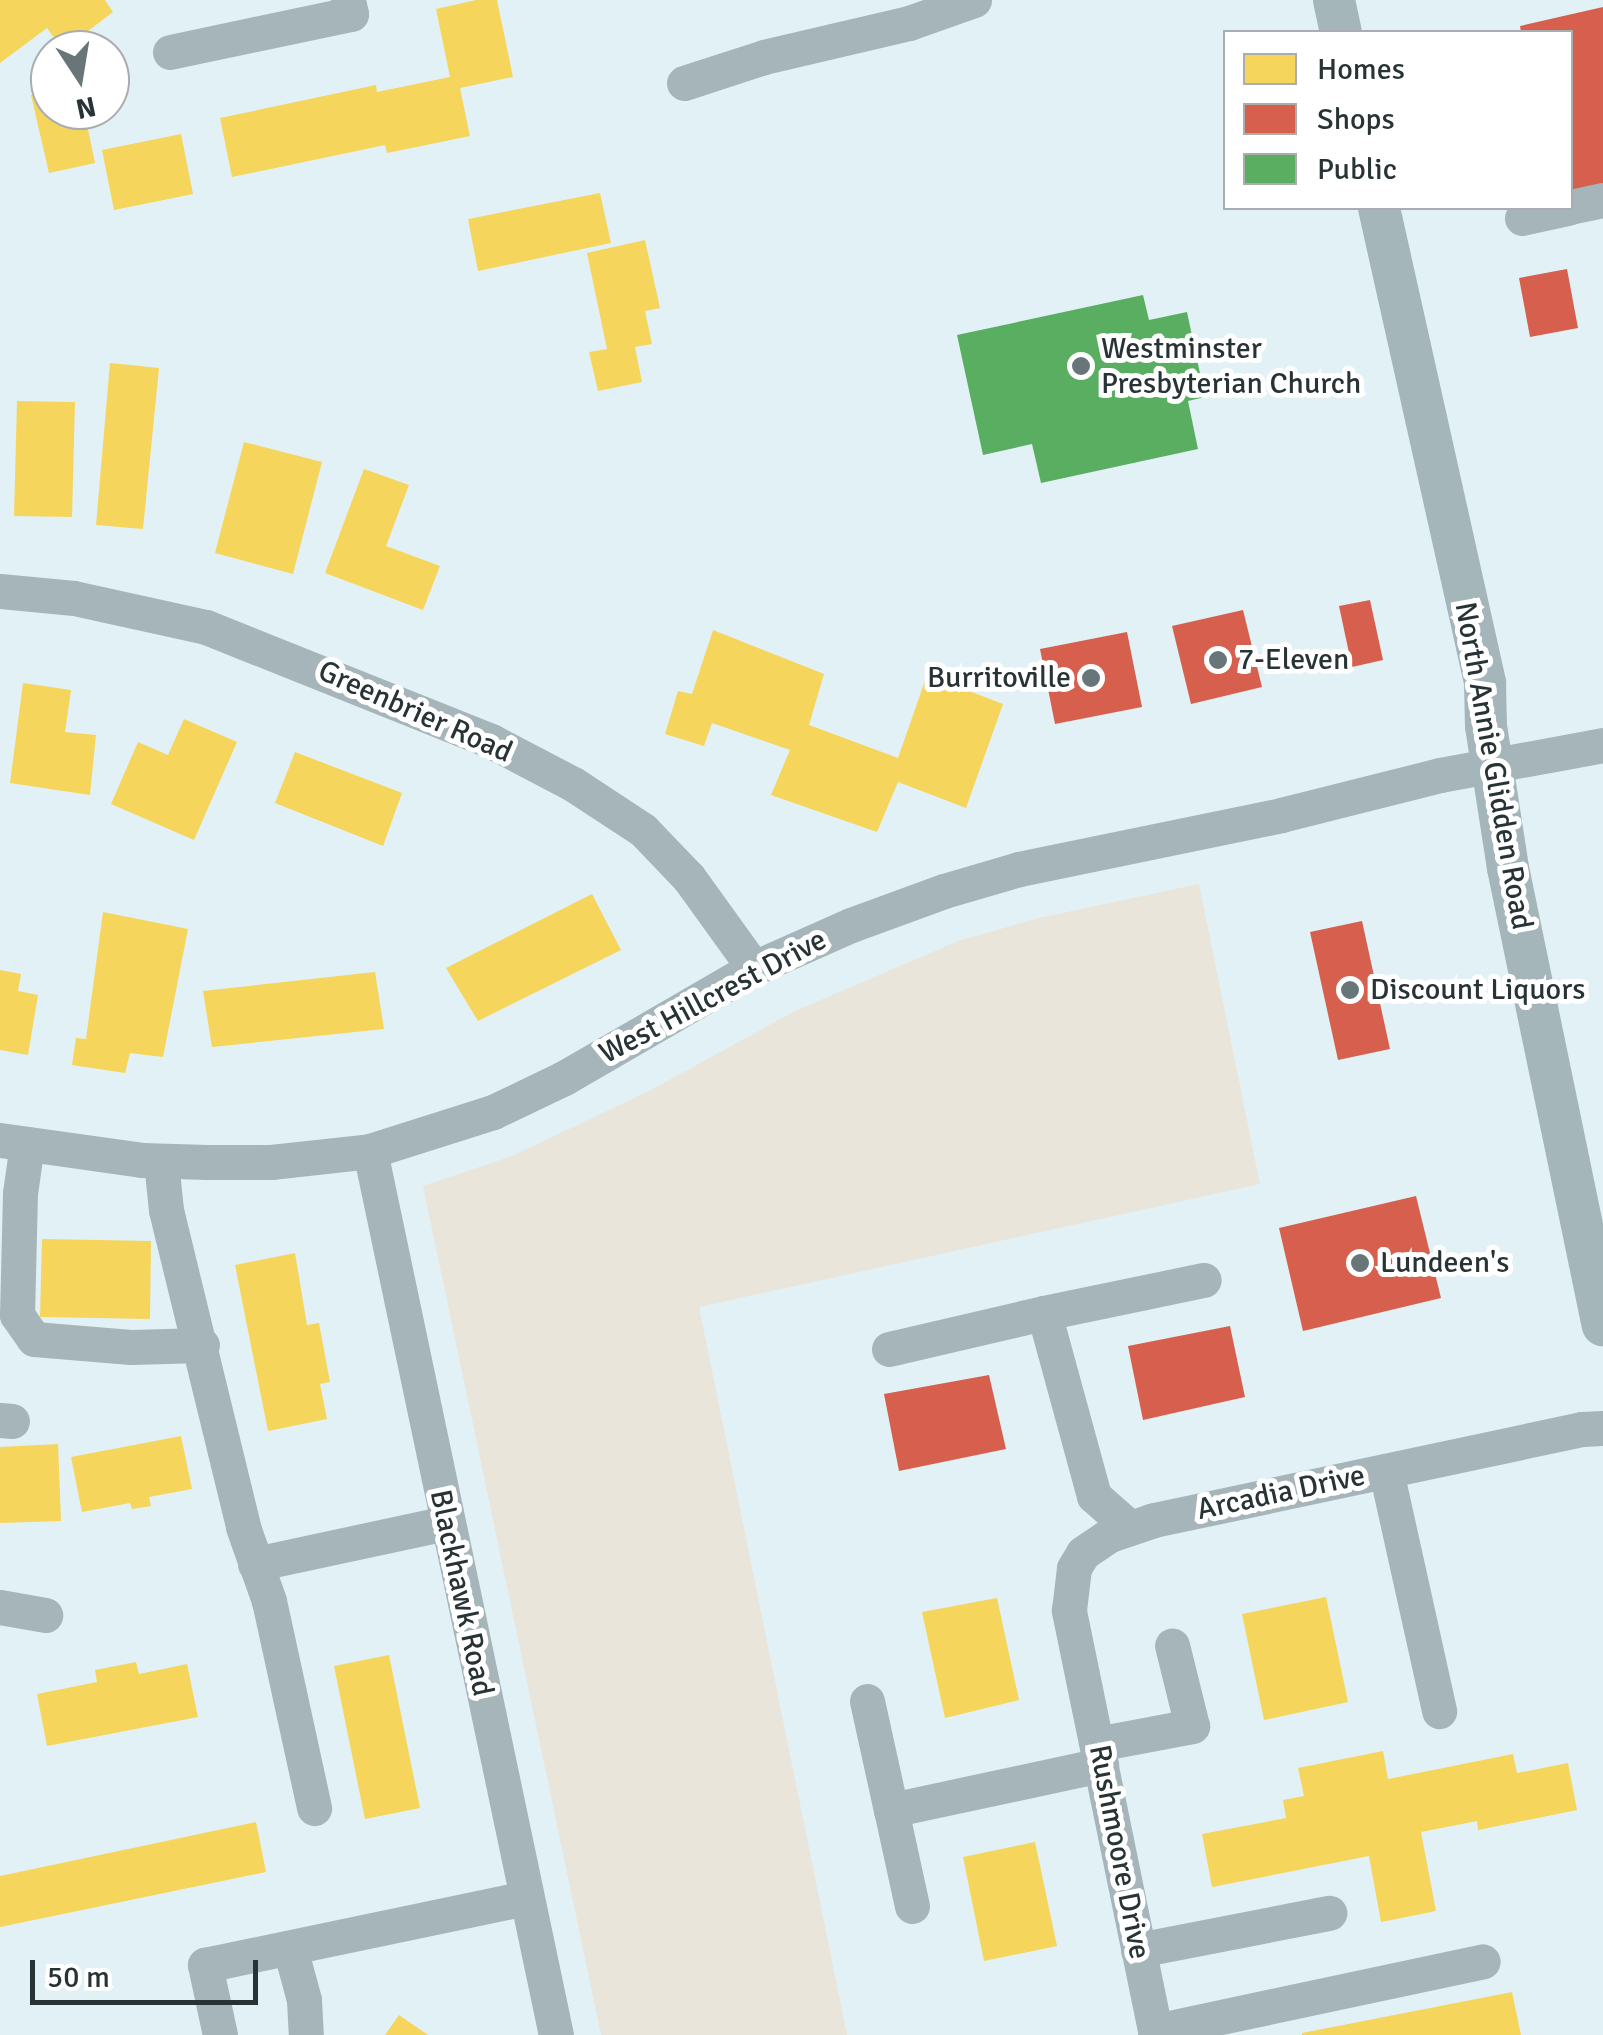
<!DOCTYPE html>
<html>
<head>
<meta charset="utf-8">
<style>
	body { margin:0 }
	#map { position:relative; width:1603px; height:2035px; overflow:hidden; background:#e1f1f5; font-family:Signika,sans-serif }
	div>[style] { position:absolute }
	.green>* { inset:0; background:#eae5db }
	.homes>* { inset:0; background:#f6d55c }
	.shops>* { inset:0; background:#d6604d }
	.public>* { inset:0; background:#5aae61 }
	.minor>* { height:35px; margin:-17.5px; padding:0 17.5px; transform-origin:17.5px; border-radius:17.5px; background:#a5b5b9 }
	.major>* { height:42px; margin:-21px; padding:0 21px; transform-origin:21px; border-radius:21px; background:#a5b6ba }
	.dots>* { width:28px; height:28px; translate:-50% -50%; box-sizing:border-box; border:5px solid #fff; border-radius:50% }
	span { translate:-50% -50%; white-space:nowrap; text-align:center; line-height:1.15; -webkit-text-stroke:10px #fff; paint-order:stroke }
	.poi-label { font-size:30px; color:#283336 }
	.left { translate:0 -50%; text-align:left }
	.right { translate:-100% -50%; text-align:right }
	.street-label { font-size:30px; color:#283336 }
	.legend { position:absolute; left:1223px; top:30px; width:350px; height:180px; box-sizing:border-box; background:#fff; border:2px solid #a9adaf; margin:0; padding:12px 18px; list-style:none; font-size:30px; color:#283336 }
	.legend li { display:flex; align-items:center; gap:20px; height:50px }
	.legend b { width:50px; border:2px solid #a9adaf }
	.north { position:absolute; left:30px; top:30px; width:100px; height:100px; box-sizing:border-box; background:#fff; border:2px solid #a9adaf; border-radius:50%; rotate:168deg; font-size:28px; font-weight:700; line-height:40px; text-align:center; color:#283336 }
	.north::after { content:''; display:block; margin:auto; width:35px; height:45px; background:#697679; clip-path:polygon(50% 0,100% 100%,50% 72%,0 100%) }
	.scale { position:absolute; left:30px; top:1960px; width:228px; height:45px; box-sizing:border-box; border:5px solid #283336; border-top:0; padding-left:12px; font-size:30px; line-height:35px; white-space:nowrap; color:#283336; -webkit-text-stroke:8px #fff; paint-order:stroke }
</style>
</head>
<body>
<div id="map">
	<div class="green">
		<i style="clip-path:polygon(1199px 884px,1260px 1184px,699px 1307px,847px 2035px,601px 2035px,423px 1186px,512px 1156px,651px 1090px,795px 1011px,958px 941px,1039px 918px)"></i>
	</div>
	<div class="homes">
		<i style="clip-path:polygon(0 0,105px 0,113px 12px,63px 50px,47px 28px,0 63px)"></i>
		<i style="clip-path:polygon(476px 0,497px 0,513px 77px,460px 88px,470px 136px,387px 153px,385px 145px,232px 177px,220px 118px,376px 85px,377px 92px,450px 77px,436px 9px)"></i>
		<i style="clip-path:polygon(50px 90px,50px 110px,84px 110px,95px 163px,49px 173px,31px 95px)"></i>
		<i style="clip-path:polygon(181px 134px,193px 194px,114px 210px,102px 150px)"></i>
		<i style="clip-path:polygon(600px 193px,611px 243px,478px 271px,468px 219px)"></i>
		<i style="clip-path:polygon(645px 240px,660px 308px,645px 311px,652px 344px,635px 347px,642px 382px,598px 391px,589px 352px,607px 349px,587px 253px)"></i>
		<i style="clip-path:polygon(110px 363px,159px 368px,143px 529px,96px 525px)"></i>
		<i style="clip-path:polygon(17px 401px,75px 402px,72px 517px,14px 516px)"></i>
		<i style="clip-path:polygon(244px 442px,322px 462px,293px 574px,215px 553px)"></i>
		<i style="clip-path:polygon(364px 469px,409px 485px,386px 546px,440px 566px,423px 610px,325px 573px)"></i>
		<i style="clip-path:polygon(713px 630px,824px 674px,809px 725px,898px 758px,927px 675px,1003px 704px,966px 808px,898px 782px,877px 832px,771px 795px,790px 750px,712px 723px,704px 746px,665px 734px,678px 691px,692px 694px)"></i>
		<i style="clip-path:polygon(23px 683px,71px 690px,65px 732px,96px 735px,90px 795px,10px 783px)"></i>
		<i style="clip-path:polygon(184px 719px,237px 742px,194px 840px,111px 804px,138px 742px,168px 755px)"></i>
		<i style="clip-path:polygon(295px 752px,402px 793px,383px 846px,275px 803px)"></i>
		<i style="clip-path:polygon(592px 894px,621px 950px,478px 1021px,446px 968px)"></i>
		<i style="clip-path:polygon(103px 912px,188px 929px,163px 1057px,130px 1053px,125px 1073px,72px 1065px,76px 1038px,86px 1039px)"></i>
		<i style="clip-path:polygon(0 970px,21px 974px,18px 991px,38px 995px,28px 1055px,0 1050px)"></i>
		<i style="clip-path:polygon(375px 972px,384px 1029px,212px 1047px,203px 991px)"></i>
		<i style="clip-path:polygon(42px 1239px,151px 1241px,150px 1319px,40px 1317px)"></i>
		<i style="clip-path:polygon(295px 1253px,307px 1325px,319px 1323px,330px 1382px,320px 1384px,327px 1419px,268px 1431px,235px 1265px)"></i>
		<i style="clip-path:polygon(181px 1436px,192px 1489px,149px 1497px,151px 1506px,132px 1509px,130px 1503px,82px 1512px,71px 1457px)"></i>
		<i style="clip-path:polygon(58px 1444px,61px 1521px,0 1523px,0 1447px)"></i>
		<i style="clip-path:polygon(1326px 1597px,1348px 1702px,1264px 1720px,1242px 1614px)"></i>
		<i style="clip-path:polygon(997px 1598px,1019px 1700px,945px 1718px,922px 1612px)"></i>
		<i style="clip-path:polygon(389px 1655px,420px 1808px,365px 1819px,334px 1666px)"></i>
		<i style="clip-path:polygon(136px 1662px,139px 1674px,187px 1664px,198px 1717px,47px 1746px,37px 1694px,97px 1682px,95px 1670px)"></i>
		<i style="clip-path:polygon(1383px 1751px,1388px 1779px,1513px 1754px,1517px 1773px,1568px 1763px,1577px 1810px,1478px 1830px,1477px 1821px,1421px 1832px,1436px 1911px,1381px 1922px,1369px 1856px,1212px 1887px,1202px 1834px,1286px 1818px,1283px 1800px,1304px 1796px,1298px 1768px)"></i>
		<i style="clip-path:polygon(256px 1822px,266px 1872px,0 1927px,0 1876px)"></i>
		<i style="clip-path:polygon(1035px 1842px,1057px 1946px,984px 1961px,963px 1857px)"></i>
		<i style="clip-path:polygon(1512px 1992px,1521px 2035px,1302px 2035px,1302px 2033px)"></i>
		<i style="clip-path:polygon(399px 2015px,428px 2035px,385px 2035px)"></i>
	</div>
	<div class="shops">
		<i style="clip-path:polygon(1603px 7px,1603px 184px,1570px 191px,1570px 32px,1521px 32px,1520px 26px)"></i>
		<i style="clip-path:polygon(1567px 269px,1578px 328px,1530px 337px,1519px 278px)"></i>
		<i style="clip-path:polygon(1370px 600px,1383px 660px,1352px 667px,1339px 606px)"></i>
		<i style="clip-path:polygon(1243px 610px,1262px 687px,1191px 704px,1172px 626px)"></i>
		<i style="clip-path:polygon(1127px 632px,1142px 707px,1055px 724px,1040px 649px)"></i>
		<i style="clip-path:polygon(1362px 921px,1390px 1049px,1338px 1060px,1310px 932px)"></i>
		<i style="clip-path:polygon(1416px 1196px,1441px 1298px,1303px 1331px,1279px 1228px)"></i>
		<i style="clip-path:polygon(1230px 1326px,1245px 1397px,1143px 1420px,1128px 1346px)"></i>
		<i style="clip-path:polygon(989px 1375px,1006px 1449px,899px 1471px,884px 1394px)"></i>
	</div>
	<div class="public">
		<i style="clip-path:polygon(1143px 295px,1149px 320px,1187px 312px,1205px 397px,1188px 401px,1198px 449px,1041px 483px,1032px 444px,983px 455px,957px 335px)"></i>
	</div>
	<div class="minor">
		<i style="left:170px;top:52px;width:185px;rotate:-11.9deg"></i>
		<i style="left:351px;top:14px;width:14px;rotate:-102deg"></i>
		<i style="left:684px;top:83px;width:84px;rotate:-18deg"></i>
		<i style="left:764px;top:57px;width:149px;rotate:-13.2deg"></i>
		<i style="left:909px;top:23px;width:69px;rotate:-19.5deg"></i>
		<i style="left:1570px;top:207px;width:34px;rotate:-12deg"></i>
		<i style="left:1522px;top:218px;width:47px;rotate:-12.3deg"></i>
		<i style="left:0;top:591px;width:74px;rotate:5.4deg"></i>
		<i style="left:74px;top:598px;width:135px;rotate:12.4deg"></i>
		<i style="left:206px;top:627px;width:307px;rotate:21.8deg"></i>
		<i style="left:491px;top:741px;width:93px;rotate:27.7deg"></i>
		<i style="left:573px;top:784px;width:84px;rotate:33.3deg"></i>
		<i style="left:643px;top:830px;width:66px;rotate:46.2deg"></i>
		<i style="left:689px;top:878px;width:111px;rotate:54.2deg"></i>
		<i style="left:0;top:1140px;width:143px;rotate:8deg"></i>
		<i style="left:142px;top:1160px;width:65px;rotate:1.8deg"></i>
		<i style="left:207px;top:1162px;width:64px"></i>
		<i style="left:271px;top:1162px;width:100px;rotate:-6.3deg"></i>
		<i style="left:370px;top:1151px;width:129px;rotate:-17.6deg"></i>
		<i style="left:493px;top:1112px;width:79px;rotate:-25.6deg"></i>
		<i style="left:564px;top:1078px;width:220px;rotate:-30.1deg"></i>
		<i style="left:754px;top:968px;width:106px;rotate:-23.9deg"></i>
		<i style="left:851px;top:925px;width:99px;rotate:-20.1deg"></i>
		<i style="left:944px;top:891px;width:78px;rotate:-16.3deg"></i>
		<i style="left:1019px;top:869px;width:268px;rotate:-11.6deg"></i>
		<i style="left:1281px;top:815px;width:164px;rotate:-14.1deg"></i>
		<i style="left:1440px;top:775px;width:166px;rotate:-10.4deg"></i>
		<i style="left:27px;top:1144px;width:49px;rotate:98.1deg"></i>
		<i style="left:20px;top:1193px;width:122px;rotate:91.4deg"></i>
		<i style="left:17px;top:1315px;width:29px;rotate:55deg"></i>
		<i style="left:34px;top:1339px;width:97px;rotate:4.7deg"></i>
		<i style="left:131px;top:1347px;width:71px;rotate:-1.6deg"></i>
		<i style="left:370px;top:1151px;width:903px;rotate:78.12deg"></i>
		<i style="left:161px;top:1161px;width:49px;rotate:84.2deg"></i>
		<i style="left:166px;top:1210px;width:326px;rotate:76.3deg"></i>
		<i style="left:243px;top:1527px;width:78px;rotate:70.6deg"></i>
		<i style="left:269px;top:1601px;width:212px;rotate:77.7deg"></i>
		<i style="left:1044px;top:1313px;width:163px;rotate:-11.7deg"></i>
		<i style="left:889px;top:1349px;width:159px;rotate:-13.1deg"></i>
		<i style="left:1044px;top:1313px;width:190px;rotate:74.7deg"></i>
		<i style="left:1094px;top:1496px;width:47px;rotate:41.5deg"></i>
		<i style="left:0;top:1420px;width:12px;rotate:5deg"></i>
		<i style="left:1386px;top:1471px;width:246px;rotate:77.5deg"></i>
		<i style="left:255px;top:1564px;width:196px;rotate:-12.1deg"></i>
		<i style="left:0;top:1607px;width:46px;rotate:10.1deg"></i>
		<i style="left:867px;top:1701px;width:112px;rotate:77.6deg"></i>
		<i style="left:1097px;top:1744px;width:97px;rotate:-10.7deg"></i>
		<i style="left:1192px;top:1726px;width:83px;rotate:-103.9deg"></i>
		<i style="left:912px;top:1906px;width:98px;rotate:-102.3deg"></i>
		<i style="left:891px;top:1810px;width:215px;rotate:-12.1deg"></i>
		<i style="left:290px;top:1948px;width:54px;rotate:74.9deg"></i>
		<i style="left:304px;top:2000px;width:35px;rotate:87deg"></i>
		<i style="left:1138px;top:1950px;width:195px;rotate:-11deg"></i>
		<i style="left:1155px;top:2031px;width:335px;rotate:-12deg"></i>
		<i style="left:220px;top:2035px;width:72px;rotate:-102.1deg"></i>
		<i style="left:205px;top:1965px;width:327px;rotate:-11.8deg"></i>
		<i style="left:1156px;top:2035px;width:434px;rotate:-101.6deg"></i>
		<i style="left:1069px;top:1610px;width:42px;rotate:-83.2deg"></i>
		<i style="left:1074px;top:1568px;width:17px;rotate:-59deg"></i>
		<i style="left:1083px;top:1553px;width:32px;rotate:-34deg"></i>
		<i style="left:1110px;top:1535px;width:46px;rotate:-18.8deg"></i>
		<i style="left:1154px;top:1520px;width:438px;rotate:-12deg"></i>
		<i style="left:1582px;top:1429px;width:21px;rotate:-3deg"></i>
	</div>
	<div class="major">
		<i style="left:1334px;top:0;width:33px;rotate:78deg"></i>
		<i style="left:1379px;top:208px;width:487px;rotate:77.4deg"></i>
		<i style="left:1485px;top:683px;width:43px;rotate:88.7deg"></i>
		<i style="left:1486px;top:726px;width:144px;rotate:81.2deg"></i>
		<i style="left:1508px;top:868px;width:467px;rotate:78.3deg"></i>
	</div>
	<div class="dots">
		<i style="left:1081px;top:366px;background:#697679"></i>
		<i style="left:1218px;top:660px;background:#697679"></i>
		<i style="left:1091px;top:678px;background:#697679"></i>
		<i style="left:1350px;top:990px;background:#697679"></i>
		<i style="left:1360px;top:1263px;background:#697679"></i>
	</div>
	<div class="poi-label">
		<span class="left" style="left:1101px;top:366px">Westminster<br>Presbyterian Church</span>
		<span class="left" style="left:1238px;top:660px">7-Eleven</span>
		<span class="right" style="left:1071px;top:678px">Burritoville</span>
		<span class="left" style="left:1370px;top:990px">Discount Liquors</span>
		<span class="left" style="left:1380px;top:1263px">Lundeen's</span>
	</div>
	<div class="street-label">
		<span style="left:415px;top:712px;rotate:24deg">Greenbrier Road</span>
		<span style="left:1493px;top:766px;rotate:80deg">North Annie Glidden Road</span>
		<span style="left:713px;top:997px;rotate:-28deg">West Hillcrest Drive</span>
		<span style="left:1281px;top:1493px;rotate:-12deg">Arcadia Drive</span>
		<span style="left:461px;top:1593px;rotate:78deg">Blackhawk Road</span>
		<span style="left:1119px;top:1852px;rotate:79deg">Rushmoore Drive</span>
	</div>
	<ul class="legend">
	<li><b style="height:28px;background:#f6d55c"></b>Homes</li>
	<li><b style="height:28px;background:#d6604d"></b>Shops</li>
	<li><b style="height:28px;background:#5aae61"></b>Public</li>
	</ul>
	<div class="north">N</div>
	<div class="scale">50 m</div>
</div>
</body>
</html>
